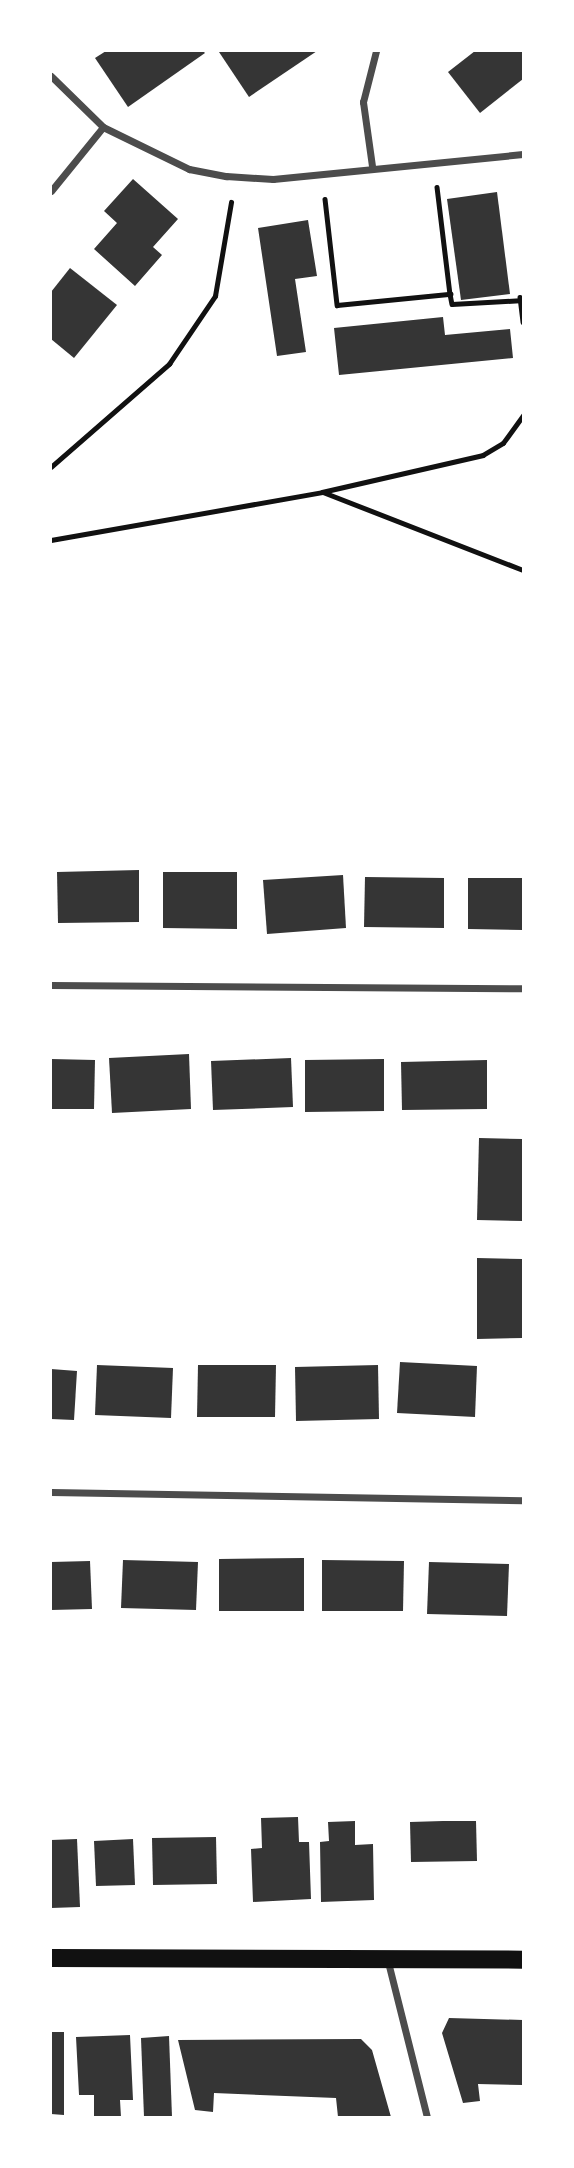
<!DOCTYPE html>
<html>
<head>
<meta charset="utf-8">
<style>
	body { margin:0 }
	#map { position:relative; width:574px; height:2168px; overflow:hidden; background:#fff; font-family:"Asap Condensed",sans-serif }
	div>[style] { position:absolute }
	.building>* { inset:0; background:#353535 }
	.path>* { height:4.5px; margin:-2.25px; padding:0 2.25px; transform-origin:2.25px; border-radius:2.25px; background:#111 }
	.minor>* { height:7px; margin:-3.5px; padding:0 3.5px; transform-origin:3.5px; border-radius:3.5px; background:#4c4c4c }
	.primary>* { height:18px; margin:-9px; padding:0 9px; transform-origin:9px; border-radius:9px; background:#111 }
	span { translate:-50% -50%; white-space:nowrap; text-align:center; line-height:1.15; -webkit-text-stroke:5px #fff; paint-order:stroke }
	.frame { position:absolute; inset:0; border:52px solid #fff; pointer-events:none }
</style>
</head>
<body>
<div id="map">
	<div class="building">
		<i style="clip-path:polygon(106px 51px,203px 51px,205px 53px,128px 107px,95px 58px)"></i>
		<i style="clip-path:polygon(317px 51px,249px 97px,219px 52px,221px 51px)"></i>
		<i style="clip-path:polygon(475px 51px,523px 51px,523px 79px,480px 113px,448px 72px)"></i>
		<i style="clip-path:polygon(133px 179px,178px 219px,153px 247px,162px 255px,135px 286px,94px 249px,117px 223px,104px 211px)"></i>
		<i style="clip-path:polygon(497px 192px,510px 294px,461px 300px,447px 199px)"></i>
		<i style="clip-path:polygon(308px 220px,317px 276px,295px 279px,306px 352px,277px 356px,258px 228px)"></i>
		<i style="clip-path:polygon(70px 268px,117px 305px,74px 358px,51px 339px,51px 292px)"></i>
		<i style="clip-path:polygon(443px 317px,445px 335px,510px 329px,513px 358px,339px 375px,334px 328px)"></i>
		<i style="clip-path:polygon(139px 870px,139px 922px,58px 923px,57px 872px)"></i>
		<i style="clip-path:polygon(163px 872px,237px 872px,237px 929px,163px 928px)"></i>
		<i style="clip-path:polygon(343px 875px,346px 928px,267px 934px,263px 880px)"></i>
		<i style="clip-path:polygon(365px 877px,444px 878px,444px 928px,364px 927px)"></i>
		<i style="clip-path:polygon(468px 878px,523px 878px,523px 930px,468px 929px)"></i>
		<i style="clip-path:polygon(189px 1054px,191px 1109px,112px 1113px,109px 1058px)"></i>
		<i style="clip-path:polygon(291px 1058px,293px 1107px,213px 1110px,211px 1061px)"></i>
		<i style="clip-path:polygon(51px 1059px,95px 1060px,94px 1109px,51px 1109px)"></i>
		<i style="clip-path:polygon(384px 1059px,384px 1111px,305px 1112px,305px 1060px)"></i>
		<i style="clip-path:polygon(487px 1060px,487px 1109px,402px 1110px,401px 1062px)"></i>
		<i style="clip-path:polygon(479px 1138px,523px 1139px,523px 1221px,477px 1220px)"></i>
		<i style="clip-path:polygon(477px 1258px,523px 1259px,523px 1338px,477px 1339px)"></i>
		<i style="clip-path:polygon(400px 1362px,477px 1366px,475px 1417px,397px 1413px)"></i>
		<i style="clip-path:polygon(97px 1365px,173px 1368px,171px 1418px,95px 1415px)"></i>
		<i style="clip-path:polygon(198px 1365px,276px 1365px,275px 1417px,197px 1417px)"></i>
		<i style="clip-path:polygon(378px 1365px,379px 1419px,296px 1421px,295px 1367px)"></i>
		<i style="clip-path:polygon(51px 1369px,77px 1371px,74px 1420px,51px 1419px)"></i>
		<i style="clip-path:polygon(304px 1558px,304px 1611px,219px 1611px,219px 1559px)"></i>
		<i style="clip-path:polygon(123px 1560px,198px 1562px,196px 1610px,121px 1608px)"></i>
		<i style="clip-path:polygon(322px 1560px,404px 1561px,403px 1611px,322px 1611px)"></i>
		<i style="clip-path:polygon(90px 1561px,92px 1609px,51px 1610px,51px 1562px)"></i>
		<i style="clip-path:polygon(429px 1562px,509px 1564px,507px 1616px,427px 1614px)"></i>
		<i style="clip-path:polygon(298px 1817px,299px 1842px,309px 1842px,311px 1899px,253px 1902px,251px 1849px,262px 1848px,261px 1818px)"></i>
		<i style="clip-path:polygon(355px 1821px,355px 1845px,373px 1844px,374px 1900px,321px 1902px,320px 1842px,329px 1841px,328px 1822px)"></i>
		<i style="clip-path:polygon(443px 1821px,476px 1821px,477px 1861px,411px 1862px,410px 1822px)"></i>
		<i style="clip-path:polygon(216px 1837px,217px 1884px,153px 1885px,152px 1838px)"></i>
		<i style="clip-path:polygon(77px 1839px,80px 1907px,51px 1908px,51px 1840px)"></i>
		<i style="clip-path:polygon(133px 1839px,135px 1885px,96px 1886px,94px 1841px)"></i>
		<i style="clip-path:polygon(449px 2018px,523px 2020px,523px 2085px,478px 2084px,480px 2101px,463px 2103px,442px 2033px)"></i>
		<i style="clip-path:polygon(51px 2032px,64px 2032px,64px 2115px,51px 2114px)"></i>
		<i style="clip-path:polygon(130px 2035px,133px 2100px,120px 2100px,121px 2117px,94px 2117px,94px 2095px,79px 2095px,76px 2037px)"></i>
		<i style="clip-path:polygon(169px 2036px,172px 2117px,144px 2117px,141px 2038px)"></i>
		<i style="clip-path:polygon(361px 2039px,372px 2050px,391px 2117px,338px 2117px,336px 2098px,214px 2093px,213px 2112px,195px 2110px,178px 2040px)"></i>
	</div>
	<div class="path">
		<i style="left:437px;top:187px;width:108px;rotate:83.1deg"></i>
		<i style="left:325px;top:199px;width:107px;rotate:83.5deg"></i>
		<i style="left:337px;top:305px;width:114px;rotate:-5.6deg"></i>
		<i style="left:450px;top:294px;width:10px;rotate:79deg"></i>
		<i style="left:452px;top:304px;width:71px;rotate:-3.2deg"></i>
		<i style="left:520px;top:297px;width:25px;rotate:83deg"></i>
		<i style="left:51px;top:467px;width:157px;rotate:-41.1deg"></i>
		<i style="left:169px;top:364px;width:82px;rotate:-55.9deg"></i>
		<i style="left:215px;top:296px;width:95px;rotate:-80.3deg"></i>
		<i style="left:323px;top:492px;width:215px;rotate:21.3deg"></i>
		<i style="left:51px;top:540px;width:275px;rotate:-10deg"></i>
		<i style="left:322px;top:492px;width:165px;rotate:-12.9deg"></i>
		<i style="left:483px;top:455px;width:23px;rotate:-31deg"></i>
		<i style="left:503px;top:443px;width:34px;rotate:-54deg"></i>
	</div>
	<div class="minor">
		<i style="left:51px;top:76px;width:73px;rotate:44.4deg"></i>
		<i style="left:103px;top:127px;width:96px;rotate:26deg"></i>
		<i style="left:189px;top:169px;width:38px;rotate:11deg"></i>
		<i style="left:226px;top:176px;width:47px;rotate:3.7deg"></i>
		<i style="left:273px;top:179px;width:251px;rotate:-5.7deg"></i>
		<i style="left:372px;top:166px;width:65px;rotate:-98deg"></i>
		<i style="left:363px;top:102px;width:53px;rotate:-75.7deg"></i>
		<i style="left:51px;top:191px;width:82px;rotate:-50.9deg"></i>
		<i style="left:51px;top:985px;width:472px;rotate:0.4deg"></i>
		<i style="left:51px;top:1492px;width:472px;rotate:1deg"></i>
		<i style="left:388px;top:1962px;width:160px;rotate:75.9deg"></i>
	</div>
	<div class="primary">
		<i style="left:51px;top:1958px;width:472px;rotate:0.2deg"></i>
	</div>
	<div class="frame"></div>
</div>
</body>
</html>
